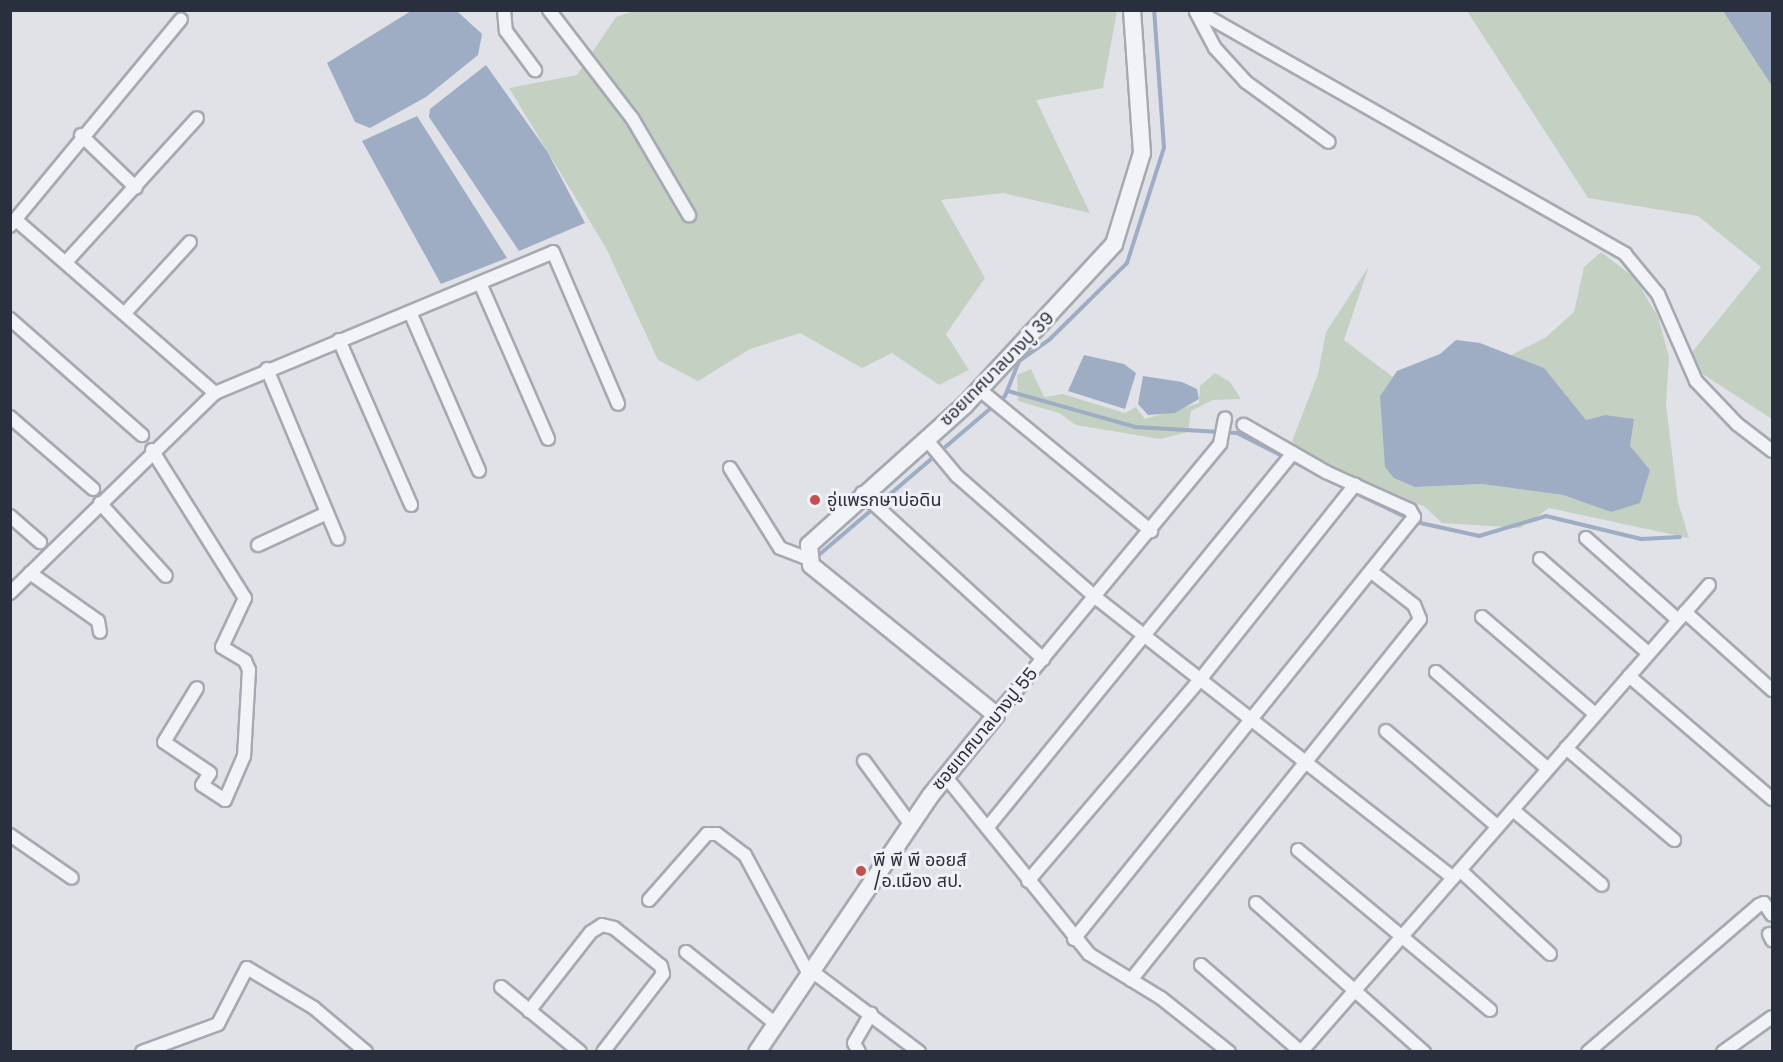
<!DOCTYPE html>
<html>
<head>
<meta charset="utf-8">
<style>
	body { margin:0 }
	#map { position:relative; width:1783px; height:1062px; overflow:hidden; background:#e0e2e8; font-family:Poppins,"Noto Sans Thai",sans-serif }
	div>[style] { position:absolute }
	.green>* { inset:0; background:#c4d1c2 }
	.water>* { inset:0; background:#9eacc4 }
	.stream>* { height:4px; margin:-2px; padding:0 2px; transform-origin:2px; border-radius:2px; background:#9eacc4 }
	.roads { filter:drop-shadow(2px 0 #a6a9b1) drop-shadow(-2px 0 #a6a9b1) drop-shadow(0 2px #a6a9b1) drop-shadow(0 -2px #a6a9b1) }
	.minor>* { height:12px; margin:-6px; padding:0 6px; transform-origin:6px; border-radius:6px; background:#f2f3f6 }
	.tertiary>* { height:16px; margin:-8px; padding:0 8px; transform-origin:8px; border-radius:8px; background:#f2f3f6 }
	.dots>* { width:16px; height:16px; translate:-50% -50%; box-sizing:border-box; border:3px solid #eff1f5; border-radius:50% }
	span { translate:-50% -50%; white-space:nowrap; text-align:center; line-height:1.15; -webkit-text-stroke:6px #eff1f5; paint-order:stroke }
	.street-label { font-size:18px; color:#2a2f3d }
	.poi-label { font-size:18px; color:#2a2f3d }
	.left { translate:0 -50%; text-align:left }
	.frame { position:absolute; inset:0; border:12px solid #2a2f3d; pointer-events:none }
</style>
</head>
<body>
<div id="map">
	<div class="green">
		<i style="clip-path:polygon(635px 11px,1117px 11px,1103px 88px,1036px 100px,1090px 213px,1003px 193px,941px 200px,985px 278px,946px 334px,969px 370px,939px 385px,892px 353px,862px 368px,800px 333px,750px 349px,698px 381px,658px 360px,606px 248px,509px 88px,577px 75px,616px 17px)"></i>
		<i style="clip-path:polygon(1467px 11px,1723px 11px,1772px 86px,1772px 419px,1684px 362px,1761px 267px,1698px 216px,1588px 198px)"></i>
		<i style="clip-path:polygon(1601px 252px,1635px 278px,1658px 317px,1669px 357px,1666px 405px,1678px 502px,1689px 538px,1549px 508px,1520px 528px,1442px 523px,1424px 506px,1361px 487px,1307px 461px,1292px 441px,1318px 374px,1326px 332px,1369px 266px,1344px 340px,1393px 377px,1380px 396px,1415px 487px,1482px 484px,1563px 495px,1611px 512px,1630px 446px,1605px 415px,1586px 420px,1544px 369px,1509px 356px,1545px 338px,1574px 312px,1584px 267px)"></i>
		<i style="clip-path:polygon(1031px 369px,1044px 397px,1063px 394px,1125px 413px,1136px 407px,1145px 419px,1199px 403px,1200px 386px,1215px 373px,1230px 382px,1241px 399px,1213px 400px,1191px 411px,1188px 432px,1160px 439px,1076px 425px,1059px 413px,1018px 401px,1017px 375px)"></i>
	</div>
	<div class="water">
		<i style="clip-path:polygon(411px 11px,458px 12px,482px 34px,478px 55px,426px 97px,370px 128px,355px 122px,327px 63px)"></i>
		<i style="clip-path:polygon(1723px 11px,1772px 11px,1772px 86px)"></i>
		<i style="clip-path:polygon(486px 65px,547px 151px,585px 223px,519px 251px,429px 117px,430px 109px)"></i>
		<i style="clip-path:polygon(417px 116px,507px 258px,441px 284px,362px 141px)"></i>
		<i style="clip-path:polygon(1456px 340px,1480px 343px,1544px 368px,1586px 420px,1605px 415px,1634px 419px,1630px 446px,1650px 470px,1640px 503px,1611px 512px,1563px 495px,1482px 484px,1415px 487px,1394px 478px,1385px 467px,1380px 396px,1397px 371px,1440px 354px)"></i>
		<i style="clip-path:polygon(1084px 355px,1124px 364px,1136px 373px,1125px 409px,1068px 391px)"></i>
		<i style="clip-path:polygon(1143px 376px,1182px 382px,1197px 389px,1199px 399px,1175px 413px,1148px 415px,1138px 404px)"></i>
	</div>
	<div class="stream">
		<i style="left:1008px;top:391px;width:132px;rotate:15.8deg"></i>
		<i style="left:1135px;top:427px;width:102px;rotate:3.4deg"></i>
		<i style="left:1237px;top:433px;width:89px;rotate:26.9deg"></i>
		<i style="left:1322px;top:477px;width:104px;rotate:25.6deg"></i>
		<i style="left:1416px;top:522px;width:65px;rotate:12.5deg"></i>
		<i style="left:1479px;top:536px;width:70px;rotate:-16.6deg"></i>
		<i style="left:1546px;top:516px;width:98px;rotate:13.6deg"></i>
		<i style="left:1641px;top:539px;width:39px;rotate:-3deg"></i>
		<i style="left:820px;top:554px;width:243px;rotate:-40.5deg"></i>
		<i style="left:1005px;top:396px;width:38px;rotate:-68deg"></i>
		<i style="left:1019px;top:361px;width:38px;rotate:-35deg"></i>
		<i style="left:1050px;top:339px;width:108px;rotate:-44.6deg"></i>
		<i style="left:1127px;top:263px;width:121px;rotate:-72.2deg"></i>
		<i style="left:1164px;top:148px;width:138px;rotate:-94.1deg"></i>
	</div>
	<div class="roads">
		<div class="minor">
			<i style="left:504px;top:10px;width:21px;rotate:85deg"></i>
			<i style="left:506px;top:31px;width:49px;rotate:53.4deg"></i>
			<i style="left:549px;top:10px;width:136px;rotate:52.5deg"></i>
			<i style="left:632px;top:118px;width:113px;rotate:59.6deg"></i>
			<i style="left:1196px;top:10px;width:494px;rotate:29.6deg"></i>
			<i style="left:1625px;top:254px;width:52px;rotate:50.5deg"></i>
			<i style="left:1658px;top:294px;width:95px;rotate:66.4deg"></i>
			<i style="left:1696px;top:381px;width:59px;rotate:46.4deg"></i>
			<i style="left:1737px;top:424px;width:44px;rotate:37.6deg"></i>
			<i style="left:1196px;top:12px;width:41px;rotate:62.2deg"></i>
			<i style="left:1215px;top:48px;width:46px;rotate:47.6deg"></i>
			<i style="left:1246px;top:82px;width:102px;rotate:35.9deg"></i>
			<i style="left:81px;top:135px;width:76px;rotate:43.9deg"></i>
			<i style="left:16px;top:220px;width:264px;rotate:41deg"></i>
			<i style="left:10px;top:226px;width:268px;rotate:-50.4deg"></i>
			<i style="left:67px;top:261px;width:193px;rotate:-47.7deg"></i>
			<i style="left:480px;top:283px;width:170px;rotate:66.4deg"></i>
			<i style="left:410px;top:312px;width:173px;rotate:66.5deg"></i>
			<i style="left:125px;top:313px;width:96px;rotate:-47.5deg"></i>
			<i style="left:10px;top:319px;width:176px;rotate:41.3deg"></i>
			<i style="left:339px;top:340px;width:180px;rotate:66.4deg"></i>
			<i style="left:267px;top:369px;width:184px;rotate:67.3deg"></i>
			<i style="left:980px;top:390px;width:222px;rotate:39.5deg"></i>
			<i style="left:10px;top:417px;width:110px;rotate:40.9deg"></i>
			<i style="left:926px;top:439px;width:48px;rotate:50deg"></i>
			<i style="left:957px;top:476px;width:184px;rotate:41.2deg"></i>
			<i style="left:1095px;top:597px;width:455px;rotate:38.1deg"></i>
			<i style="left:152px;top:450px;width:175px;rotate:57.9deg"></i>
			<i style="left:245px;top:598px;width:54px;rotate:115.1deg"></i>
			<i style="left:222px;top:647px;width:27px;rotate:31deg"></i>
			<i style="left:245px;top:661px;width:10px;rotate:66deg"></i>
			<i style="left:249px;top:670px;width:86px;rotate:93.3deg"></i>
			<i style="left:244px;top:756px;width:48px;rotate:113.4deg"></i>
			<i style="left:225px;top:800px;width:27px;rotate:-147deg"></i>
			<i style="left:202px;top:785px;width:14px;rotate:-56deg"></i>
			<i style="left:210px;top:773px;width:55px;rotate:-146deg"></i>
			<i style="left:164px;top:742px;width:63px;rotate:-58.6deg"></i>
			<i style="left:730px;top:468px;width:94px;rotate:58deg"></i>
			<i style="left:780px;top:548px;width:30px;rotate:21deg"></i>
			<i style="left:862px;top:493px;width:246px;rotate:42.5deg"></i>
			<i style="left:100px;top:503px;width:98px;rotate:47.9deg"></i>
			<i style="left:10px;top:516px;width:40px;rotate:41deg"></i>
			<i style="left:1586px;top:538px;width:123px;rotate:41.7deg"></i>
			<i style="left:258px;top:545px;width:76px;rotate:-24.9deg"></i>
			<i style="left:1540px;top:559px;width:143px;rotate:41deg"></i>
			<i style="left:30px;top:573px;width:83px;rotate:35.2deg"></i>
			<i style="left:98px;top:621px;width:11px;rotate:80deg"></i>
			<i style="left:10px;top:593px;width:286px;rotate:-44.3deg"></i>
			<i style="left:215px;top:393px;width:366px;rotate:-22.6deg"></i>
			<i style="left:553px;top:252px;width:165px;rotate:66.8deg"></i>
			<i style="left:1685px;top:612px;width:117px;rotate:41.9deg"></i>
			<i style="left:1482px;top:617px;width:149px;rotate:40.6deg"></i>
			<i style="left:1436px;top:672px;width:148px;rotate:40.9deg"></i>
			<i style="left:1629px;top:676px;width:189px;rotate:40.7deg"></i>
			<i style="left:996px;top:715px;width:352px;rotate:-50.4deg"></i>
			<i style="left:1220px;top:444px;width:26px;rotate:-79deg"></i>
			<i style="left:1386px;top:731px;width:146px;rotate:40.6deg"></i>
			<i style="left:1566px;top:748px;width:142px;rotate:40.4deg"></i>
			<i style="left:864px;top:761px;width:79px;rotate:53.7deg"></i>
			<i style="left:945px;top:776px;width:229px;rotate:51deg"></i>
			<i style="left:1089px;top:954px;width:84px;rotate:31.4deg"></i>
			<i style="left:1161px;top:998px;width:87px;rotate:38.5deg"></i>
			<i style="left:1513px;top:810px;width:116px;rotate:40.1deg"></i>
			<i style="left:987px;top:828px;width:484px;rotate:-50.8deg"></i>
			<i style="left:10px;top:835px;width:75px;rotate:34.7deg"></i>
			<i style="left:1298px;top:850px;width:250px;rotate:39.8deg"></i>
			<i style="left:1460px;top:870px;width:123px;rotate:43deg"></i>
			<i style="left:1028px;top:881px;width:263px;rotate:-49.5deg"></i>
			<i style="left:1199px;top:681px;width:251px;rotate:-51.5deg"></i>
			<i style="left:649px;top:900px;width:88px;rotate:-48.7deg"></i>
			<i style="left:707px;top:834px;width:10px"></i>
			<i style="left:717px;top:834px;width:35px;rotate:37deg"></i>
			<i style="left:745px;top:855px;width:137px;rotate:61.8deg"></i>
			<i style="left:1256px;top:903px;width:225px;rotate:41.6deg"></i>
			<i style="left:1769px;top:934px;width:7px;rotate:63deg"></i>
			<i style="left:1074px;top:939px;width:542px;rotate:-51.14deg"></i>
			<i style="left:1414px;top:517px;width:8px;rotate:-120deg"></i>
			<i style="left:1410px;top:510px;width:92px;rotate:-155.7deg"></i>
			<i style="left:1326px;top:472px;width:95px;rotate:-150.2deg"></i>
			<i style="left:686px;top:952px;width:115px;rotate:38.7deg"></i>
			<i style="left:1201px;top:965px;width:133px;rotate:41deg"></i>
			<i style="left:813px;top:972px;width:133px;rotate:37deg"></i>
			<i style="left:1131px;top:980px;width:462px;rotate:-51.3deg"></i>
			<i style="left:1420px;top:619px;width:15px;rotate:-113deg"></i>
			<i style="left:1414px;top:605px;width:52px;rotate:-142deg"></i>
			<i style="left:501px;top:987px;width:102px;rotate:39.4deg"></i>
			<i style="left:529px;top:1011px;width:100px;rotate:-51.9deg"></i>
			<i style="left:591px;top:932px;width:13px;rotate:-32deg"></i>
			<i style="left:602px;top:925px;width:12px;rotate:14deg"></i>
			<i style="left:614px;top:928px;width:60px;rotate:39deg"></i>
			<i style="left:661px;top:966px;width:8px;rotate:76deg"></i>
			<i style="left:663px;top:974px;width:98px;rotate:127.6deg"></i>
			<i style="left:142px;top:1052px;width:81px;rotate:-20.2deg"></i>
			<i style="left:218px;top:1024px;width:63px;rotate:-62.6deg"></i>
			<i style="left:247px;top:968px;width:78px;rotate:30.8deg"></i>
			<i style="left:314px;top:1008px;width:68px;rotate:40.2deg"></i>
			<i style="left:859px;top:1052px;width:10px;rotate:-119deg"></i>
			<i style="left:854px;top:1043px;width:34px;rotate:-60deg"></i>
			<i style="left:1301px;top:1052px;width:620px;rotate:-48.86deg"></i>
			<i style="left:1588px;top:1052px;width:225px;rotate:-40.7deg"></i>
			<i style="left:1759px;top:905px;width:5px;rotate:-22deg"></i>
			<i style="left:1764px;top:903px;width:14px;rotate:56deg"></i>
			<i style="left:1723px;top:1052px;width:60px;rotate:-35.5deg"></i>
		</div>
		<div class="tertiary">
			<i style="left:757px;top:1052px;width:310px;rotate:-55.9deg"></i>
			<i style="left:931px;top:795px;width:103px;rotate:-50.9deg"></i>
			<i style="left:996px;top:715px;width:238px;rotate:-141deg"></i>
			<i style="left:811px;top:565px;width:20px;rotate:-96deg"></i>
			<i style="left:809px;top:545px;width:210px;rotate:-41.9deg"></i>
			<i style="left:965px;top:405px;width:219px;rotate:-47.2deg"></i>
			<i style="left:1114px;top:244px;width:95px;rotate:-72.9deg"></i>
			<i style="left:1142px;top:153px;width:143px;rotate:-94deg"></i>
		</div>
	</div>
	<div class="dots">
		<i style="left:815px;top:500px;background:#c15053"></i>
		<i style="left:861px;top:871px;background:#c15053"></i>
	</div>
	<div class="street-label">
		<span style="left:997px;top:369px;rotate:-45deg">ซอยเทศบาลบางปู 39</span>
		<span style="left:985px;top:729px;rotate:-50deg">ซอยเทศบาลบางปู 55</span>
	</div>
	<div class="poi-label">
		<span class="left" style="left:827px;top:500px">อู่แพรกษาบ่อดิน</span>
		<span class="left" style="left:873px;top:871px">พี พี พี ออยส์<br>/อ.เมือง สป.</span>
	</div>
	<div class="frame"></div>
</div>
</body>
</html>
